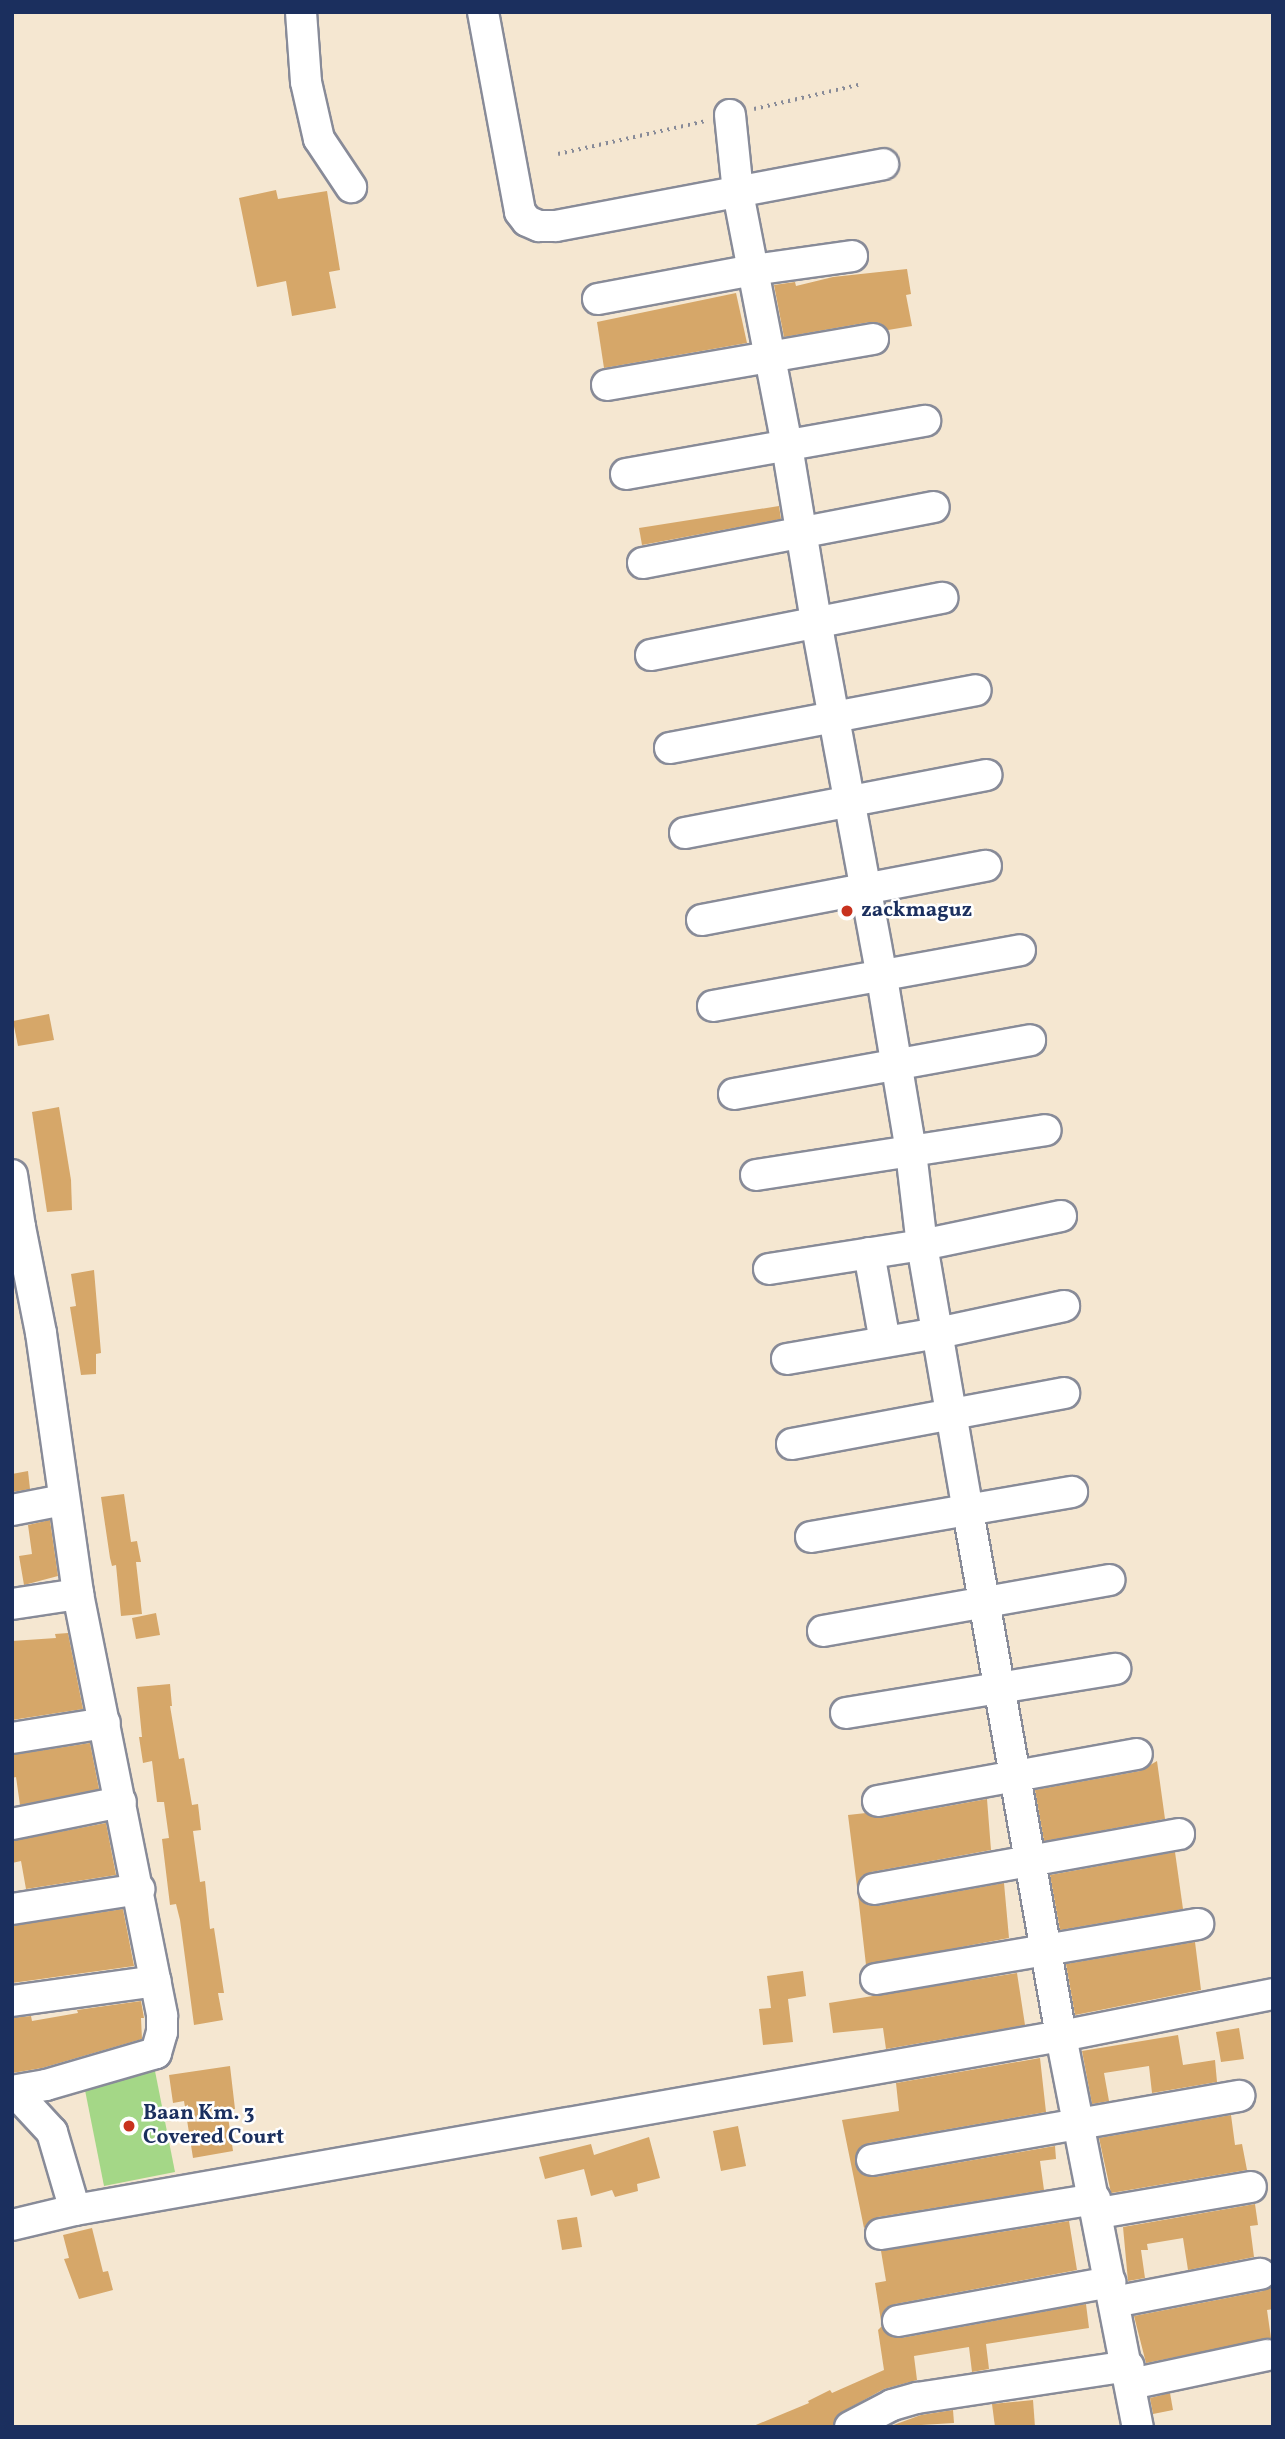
<!DOCTYPE html>
<html>
<head>
<meta charset="utf-8">
<style>
	body { margin:0 }
	#map { position:relative; width:1285px; height:2439px; overflow:hidden; background:#f5e7d1; font-family:Vollkorn,serif }
	div>[style] { position:absolute }
	.green>* { inset:0; background:#a4d787 }
	.building>* { inset:0; background:#d6a769 }
	.path>* { height:3.5px; margin-top:-1.75px; transform-origin:0; background:repeating-linear-gradient(90deg,#888b98 0 2px,transparent 0 7px) }
	.roads { filter:drop-shadow(2px 0 #888b98) drop-shadow(-2px 0 #888b98) drop-shadow(0 2px #888b98) drop-shadow(0 -2px #888b98) }
	.minor>* { height:30px; margin:-15px; padding:0 15px; transform-origin:15px; border-radius:15px; background:#fff }
	.dots>* { width:19px; height:19px; translate:-50% -50%; box-sizing:border-box; border:4px solid #fff; border-radius:50% }
	span { translate:-50% -50%; white-space:nowrap; text-align:center; line-height:1.15; -webkit-text-stroke:5px #fff; paint-order:stroke }
	.poi-label { font-size:21px; color:#1b2f5e; font-weight:700 }
	.left { translate:0 -50%; text-align:left }
	.frame { position:absolute; inset:0; border:14px solid #1b2f5e; pointer-events:none }
</style>
</head>
<body>
<div id="map">
	<div class="green">
		<i style="clip-path:polygon(154px 2066px,175px 2172px,104px 2186px,83px 2080px)"></i>
	</div>
	<div class="building">
		<i style="clip-path:polygon(276px 190px,278px 199px,327px 191px,340px 270px,329px 272px,336px 308px,292px 316px,286px 281px,257px 287px,239px 198px)"></i>
		<i style="clip-path:polygon(907px 269px,911px 294px,906px 295px,912px 326px,888px 330px,880px 323px,870px 322px,784px 337px,774px 285px,795px 282px,796px 286px,833px 277px)"></i>
		<i style="clip-path:polygon(736px 293px,747px 343px,604px 368px,597px 322px)"></i>
		<i style="clip-path:polygon(779px 506px,781px 519px,642px 545px,639px 528px)"></i>
		<i style="clip-path:polygon(49px 1014px,54px 1040px,18px 1046px,13px 1021px)"></i>
		<i style="clip-path:polygon(59px 1107px,71px 1180px,72px 1210px,47px 1212px,32px 1112px)"></i>
		<i style="clip-path:polygon(94px 1270px,101px 1353px,96px 1354px,96px 1374px,81px 1375px,70px 1307px,76px 1306px,71px 1274px)"></i>
		<i style="clip-path:polygon(28px 1471px,30px 1489px,12px 1492px,12px 1474px)"></i>
		<i style="clip-path:polygon(124px 1494px,131px 1542px,137px 1541px,141px 1562px,136px 1562px,142px 1614px,121px 1616px,116px 1565px,112px 1566px,110px 1558px,101px 1497px)"></i>
		<i style="clip-path:polygon(50px 1520px,58px 1576px,24px 1585px,19px 1556px,32px 1554px,28px 1525px)"></i>
		<i style="clip-path:polygon(156px 1613px,160px 1635px,136px 1639px,132px 1618px)"></i>
		<i style="clip-path:polygon(68px 1633px,83px 1709px,12px 1720px,12px 1641px,56px 1638px,55px 1634px)"></i>
		<i style="clip-path:polygon(170px 1684px,172px 1706px,170px 1706px,179px 1759px,184px 1758px,192px 1805px,198px 1804px,201px 1830px,193px 1831px,200px 1882px,205px 1881px,210px 1929px,214px 1928px,224px 1993px,218px 1993px,223px 2020px,194px 2025px,180px 1920px,176px 1904px,170px 1905px,162px 1839px,169px 1838px,164px 1802px,157px 1802px,152px 1761px,143px 1763px,139px 1737px,142px 1737px,137px 1687px)"></i>
		<i style="clip-path:polygon(90px 1743px,99px 1789px,20px 1805px,16px 1777px,12px 1778px,12px 1755px)"></i>
		<i style="clip-path:polygon(1157px 1761px,1165px 1819px,1044px 1841px,1035px 1790px,1140px 1771px)"></i>
		<i style="clip-path:polygon(987px 1799px,991px 1850px,871px 1872px,862px 1876px,857px 1887px,848px 1815px,866px 1813px,881px 1818px)"></i>
		<i style="clip-path:polygon(106px 1823px,116px 1875px,26px 1889px,21px 1861px,12px 1863px,12px 1841px)"></i>
		<i style="clip-path:polygon(1175px 1852px,1183px 1909px,1060px 1930px,1050px 1875px)"></i>
		<i style="clip-path:polygon(1004px 1883px,1009px 1938px,866px 1965px,858px 1895px,867px 1905px,877px 1906px)"></i>
		<i style="clip-path:polygon(123px 1909px,134px 1966px,12px 1983px,12px 1926px)"></i>
		<i style="clip-path:polygon(1195px 1942px,1201px 1990px,1075px 2015px,1066px 1964px)"></i>
		<i style="clip-path:polygon(803px 1971px,806px 1996px,788px 1999px,793px 2042px,763px 2045px,759px 2009px,771px 2008px,767px 1976px)"></i>
		<i style="clip-path:polygon(1017px 1973px,1025px 2025px,886px 2049px,883px 2028px,833px 2033px,829px 2003px)"></i>
		<i style="clip-path:polygon(141px 2001px,144px 2018px,141px 2018px,142px 2039px,42px 2068px,12px 2073px,12px 2018px,31px 2016px,32px 2021px,78px 2013px,77px 2010px)"></i>
		<i style="clip-path:polygon(1239px 2028px,1244px 2059px,1221px 2062px,1216px 2032px)"></i>
		<i style="clip-path:polygon(1178px 2035px,1183px 2065px,1215px 2060px,1217px 2082px,1152px 2093px,1149px 2066px,1104px 2073px,1109px 2101px,1092px 2104px,1082px 2051px)"></i>
		<i style="clip-path:polygon(1040px 2058px,1046px 2112px,869px 2143px,860px 2147px,855px 2162px,859px 2172px,875px 2177px,1055px 2146px,1056px 2159px,1040px 2161px,1044px 2190px,878px 2217px,864px 2228px,842px 2120px,899px 2111px,896px 2083px)"></i>
		<i style="clip-path:polygon(230px 2066px,235px 2109px,227px 2110px,233px 2151px,193px 2158px,184px 2101px,173px 2103px,169px 2075px)"></i>
		<i style="clip-path:polygon(1231px 2115px,1235px 2145px,1242px 2144px,1247px 2170px,1111px 2193px,1099px 2138px)"></i>
		<i style="clip-path:polygon(738px 2126px,746px 2166px,721px 2171px,713px 2131px)"></i>
		<i style="clip-path:polygon(649px 2137px,660px 2178px,637px 2184px,638px 2191px,615px 2197px,612px 2190px,591px 2196px,584px 2169px,545px 2179px,539px 2157px,591px 2144px,594px 2155px)"></i>
		<i style="clip-path:polygon(1255px 2204px,1258px 2225px,1250px 2226px,1254px 2257px,1188px 2270px,1183px 2238px,1147px 2244px,1148px 2250px,1141px 2250px,1145px 2278px,1128px 2281px,1123px 2227px)"></i>
		<i style="clip-path:polygon(577px 2217px,582px 2247px,562px 2250px,557px 2220px)"></i>
		<i style="clip-path:polygon(1069px 2221px,1077px 2270px,895px 2304px,886px 2308px,881px 2321px,875px 2283px,886px 2281px,881px 2251px)"></i>
		<i style="clip-path:polygon(92px 2228px,103px 2272px,108px 2271px,113px 2290px,79px 2299px,64px 2259px,69px 2258px,63px 2235px)"></i>
		<i style="clip-path:polygon(1273px 2286px,1273px 2309px,1267px 2310px,1271px 2338px,1146px 2363px,1134px 2316px,1263px 2291px)"></i>
		<i style="clip-path:polygon(1086px 2304px,1089px 2328px,986px 2344px,989px 2369px,972px 2372px,969px 2347px,914px 2356px,917px 2380px,884px 2389px,842px 2412px,833px 2427px,751px 2427px,809px 2403px,808px 2401px,830px 2390px,832px 2393px,884px 2370px,878px 2330px,882px 2326px,892px 2337px,901px 2338px)"></i>
		<i style="clip-path:polygon(1170px 2393px,1173px 2410px,1153px 2414px,1150px 2398px)"></i>
		<i style="clip-path:polygon(1033px 2400px,1035px 2427px,995px 2427px,992px 2404px)"></i>
		<i style="clip-path:polygon(953px 2410px,954px 2423px,888px 2427px,921px 2415px)"></i>
	</div>
	<div class="path">
		<i style="left:754px;top:109px;width:107px;rotate:-13deg"></i>
		<i style="left:558px;top:154px;width:152px;rotate:-12.6deg"></i>
	</div>
	<div class="roads">
		<div class="minor">
			<i style="left:301px;top:12px;width:70px;rotate:85.9deg"></i>
			<i style="left:306px;top:82px;width:58px;rotate:77.2deg"></i>
			<i style="left:319px;top:139px;width:58px;rotate:56.3deg"></i>
			<i style="left:483px;top:12px;width:203px;rotate:79.5deg"></i>
			<i style="left:520px;top:212px;width:11px;rotate:52deg"></i>
			<i style="left:527px;top:221px;width:13px;rotate:23deg"></i>
			<i style="left:539px;top:226px;width:17px"></i>
			<i style="left:556px;top:226px;width:333px;rotate:-10.7deg"></i>
			<i style="left:730px;top:115px;width:78px;rotate:84.1deg"></i>
			<i style="left:738px;top:193px;width:258px;rotate:79deg"></i>
			<i style="left:787px;top:446px;width:177px;rotate:80.6deg"></i>
			<i style="left:816px;top:621px;width:363px;rotate:79.5deg"></i>
			<i style="left:882px;top:978px;width:176px;rotate:80.5deg"></i>
			<i style="left:911px;top:1152px;width:94px;rotate:83.3deg"></i>
			<i style="left:922px;top:1245px;width:270px;rotate:80.2deg"></i>
			<i style="left:968px;top:1511px;width:533px;rotate:79.95deg"></i>
			<i style="left:1061px;top:2036px;width:399px;rotate:78.9deg"></i>
			<i style="left:598px;top:299px;width:158px;rotate:-10.6deg"></i>
			<i style="left:753px;top:270px;width:100px;rotate:-8deg"></i>
			<i style="left:607px;top:385px;width:270px;rotate:-9.8deg"></i>
			<i style="left:626px;top:474px;width:304px;rotate:-10.1deg"></i>
			<i style="left:643px;top:563px;width:296px;rotate:-10.9deg"></i>
			<i style="left:651px;top:655px;width:297px;rotate:-11.1deg"></i>
			<i style="left:670px;top:748px;width:311px;rotate:-10.7deg"></i>
			<i style="left:685px;top:833px;width:307px;rotate:-10.9deg"></i>
			<i style="left:702px;top:920px;width:289px;rotate:-10.8deg"></i>
			<i style="left:713px;top:1006px;width:312px;rotate:-10.3deg"></i>
			<i style="left:734px;top:1094px;width:301px;rotate:-10.3deg"></i>
			<i style="left:12px;top:1175px;width:53px;rotate:81.3deg"></i>
			<i style="left:756px;top:1175px;width:293px;rotate:-8.8deg"></i>
			<i style="left:12px;top:1229px;width:8px;rotate:-14deg"></i>
			<i style="left:20px;top:1227px;width:108px;rotate:78.8deg"></i>
			<i style="left:41px;top:1333px;width:264px;rotate:81.9deg"></i>
			<i style="left:78px;top:1594px;width:430px;rotate:78.7deg"></i>
			<i style="left:162px;top:2016px;width:16px;rotate:90deg"></i>
			<i style="left:162px;top:2032px;width:22px;rotate:106deg"></i>
			<i style="left:156px;top:2053px;width:115px;rotate:163.8deg"></i>
			<i style="left:46px;top:2085px;width:35px;rotate:170deg"></i>
			<i style="left:869px;top:1253px;width:90px;rotate:79.8deg"></i>
			<i style="left:769px;top:1269px;width:155px;rotate:-8.9deg"></i>
			<i style="left:922px;top:1245px;width:142px;rotate:-11.8deg"></i>
			<i style="left:787px;top:1359px;width:153px;rotate:-9.8deg"></i>
			<i style="left:938px;top:1333px;width:129px;rotate:-12.1deg"></i>
			<i style="left:792px;top:1444px;width:277px;rotate:-10.6deg"></i>
			<i style="left:12px;top:1510px;width:52px;rotate:-11.1deg"></i>
			<i style="left:811px;top:1537px;width:265px;rotate:-9.8deg"></i>
			<i style="left:12px;top:1604px;width:67px;rotate:-8.6deg"></i>
			<i style="left:823px;top:1631px;width:291px;rotate:-10.1deg"></i>
			<i style="left:846px;top:1713px;width:273px;rotate:-9.3deg"></i>
			<i style="left:12px;top:1738px;width:94px;rotate:-9.2deg"></i>
			<i style="left:878px;top:1801px;width:263px;rotate:-10.3deg"></i>
			<i style="left:12px;top:1824px;width:111px;rotate:-11.4deg"></i>
			<i style="left:874px;top:1889px;width:310px;rotate:-10.2deg"></i>
			<i style="left:12px;top:1909px;width:129px;rotate:-8.9deg"></i>
			<i style="left:876px;top:1979px;width:327px;rotate:-9.7deg"></i>
			<i style="left:12px;top:2001px;width:145px;rotate:-7.9deg"></i>
			<i style="left:14px;top:2091px;width:56px;rotate:47.2deg"></i>
			<i style="left:52px;top:2132px;width:81px;rotate:73.6deg"></i>
			<i style="left:872px;top:2160px;width:373px;rotate:-9.9deg"></i>
			<i style="left:1099px;top:2213px;width:154px;rotate:-9.7deg"></i>
			<i style="left:12px;top:2225px;width:65px;rotate:-13.4deg"></i>
			<i style="left:75px;top:2210px;width:1001px;rotate:-10.01deg"></i>
			<i style="left:1061px;top:2036px;width:216px;rotate:-11.2deg"></i>
			<i style="left:881px;top:2234px;width:217px;rotate:-9.3deg"></i>
			<i style="left:1114px;top:2302px;width:149px;rotate:-10.9deg"></i>
			<i style="left:898px;top:2321px;width:216px;rotate:-10.4deg"></i>
			<i style="left:1131px;top:2384px;width:139px;rotate:-12deg"></i>
			<i style="left:850px;top:2427px;width:47px;rotate:-27.6deg"></i>
			<i style="left:892px;top:2405px;width:26px;rotate:-16deg"></i>
			<i style="left:917px;top:2398px;width:214px;rotate:-8.6deg"></i>
		</div>
	</div>
	<div class="dots">
		<i style="left:847px;top:911px;background:#c8321e"></i>
		<i style="left:129px;top:2126px;background:#c8321e"></i>
	</div>
	<div class="poi-label">
		<span class="left" style="left:861px;top:911px">zackmaguz</span>
		<span class="left" style="left:143px;top:2126px">Baan Km. 3<br>Covered Court</span>
	</div>
	<div class="frame"></div>
</div>
</body>
</html>
